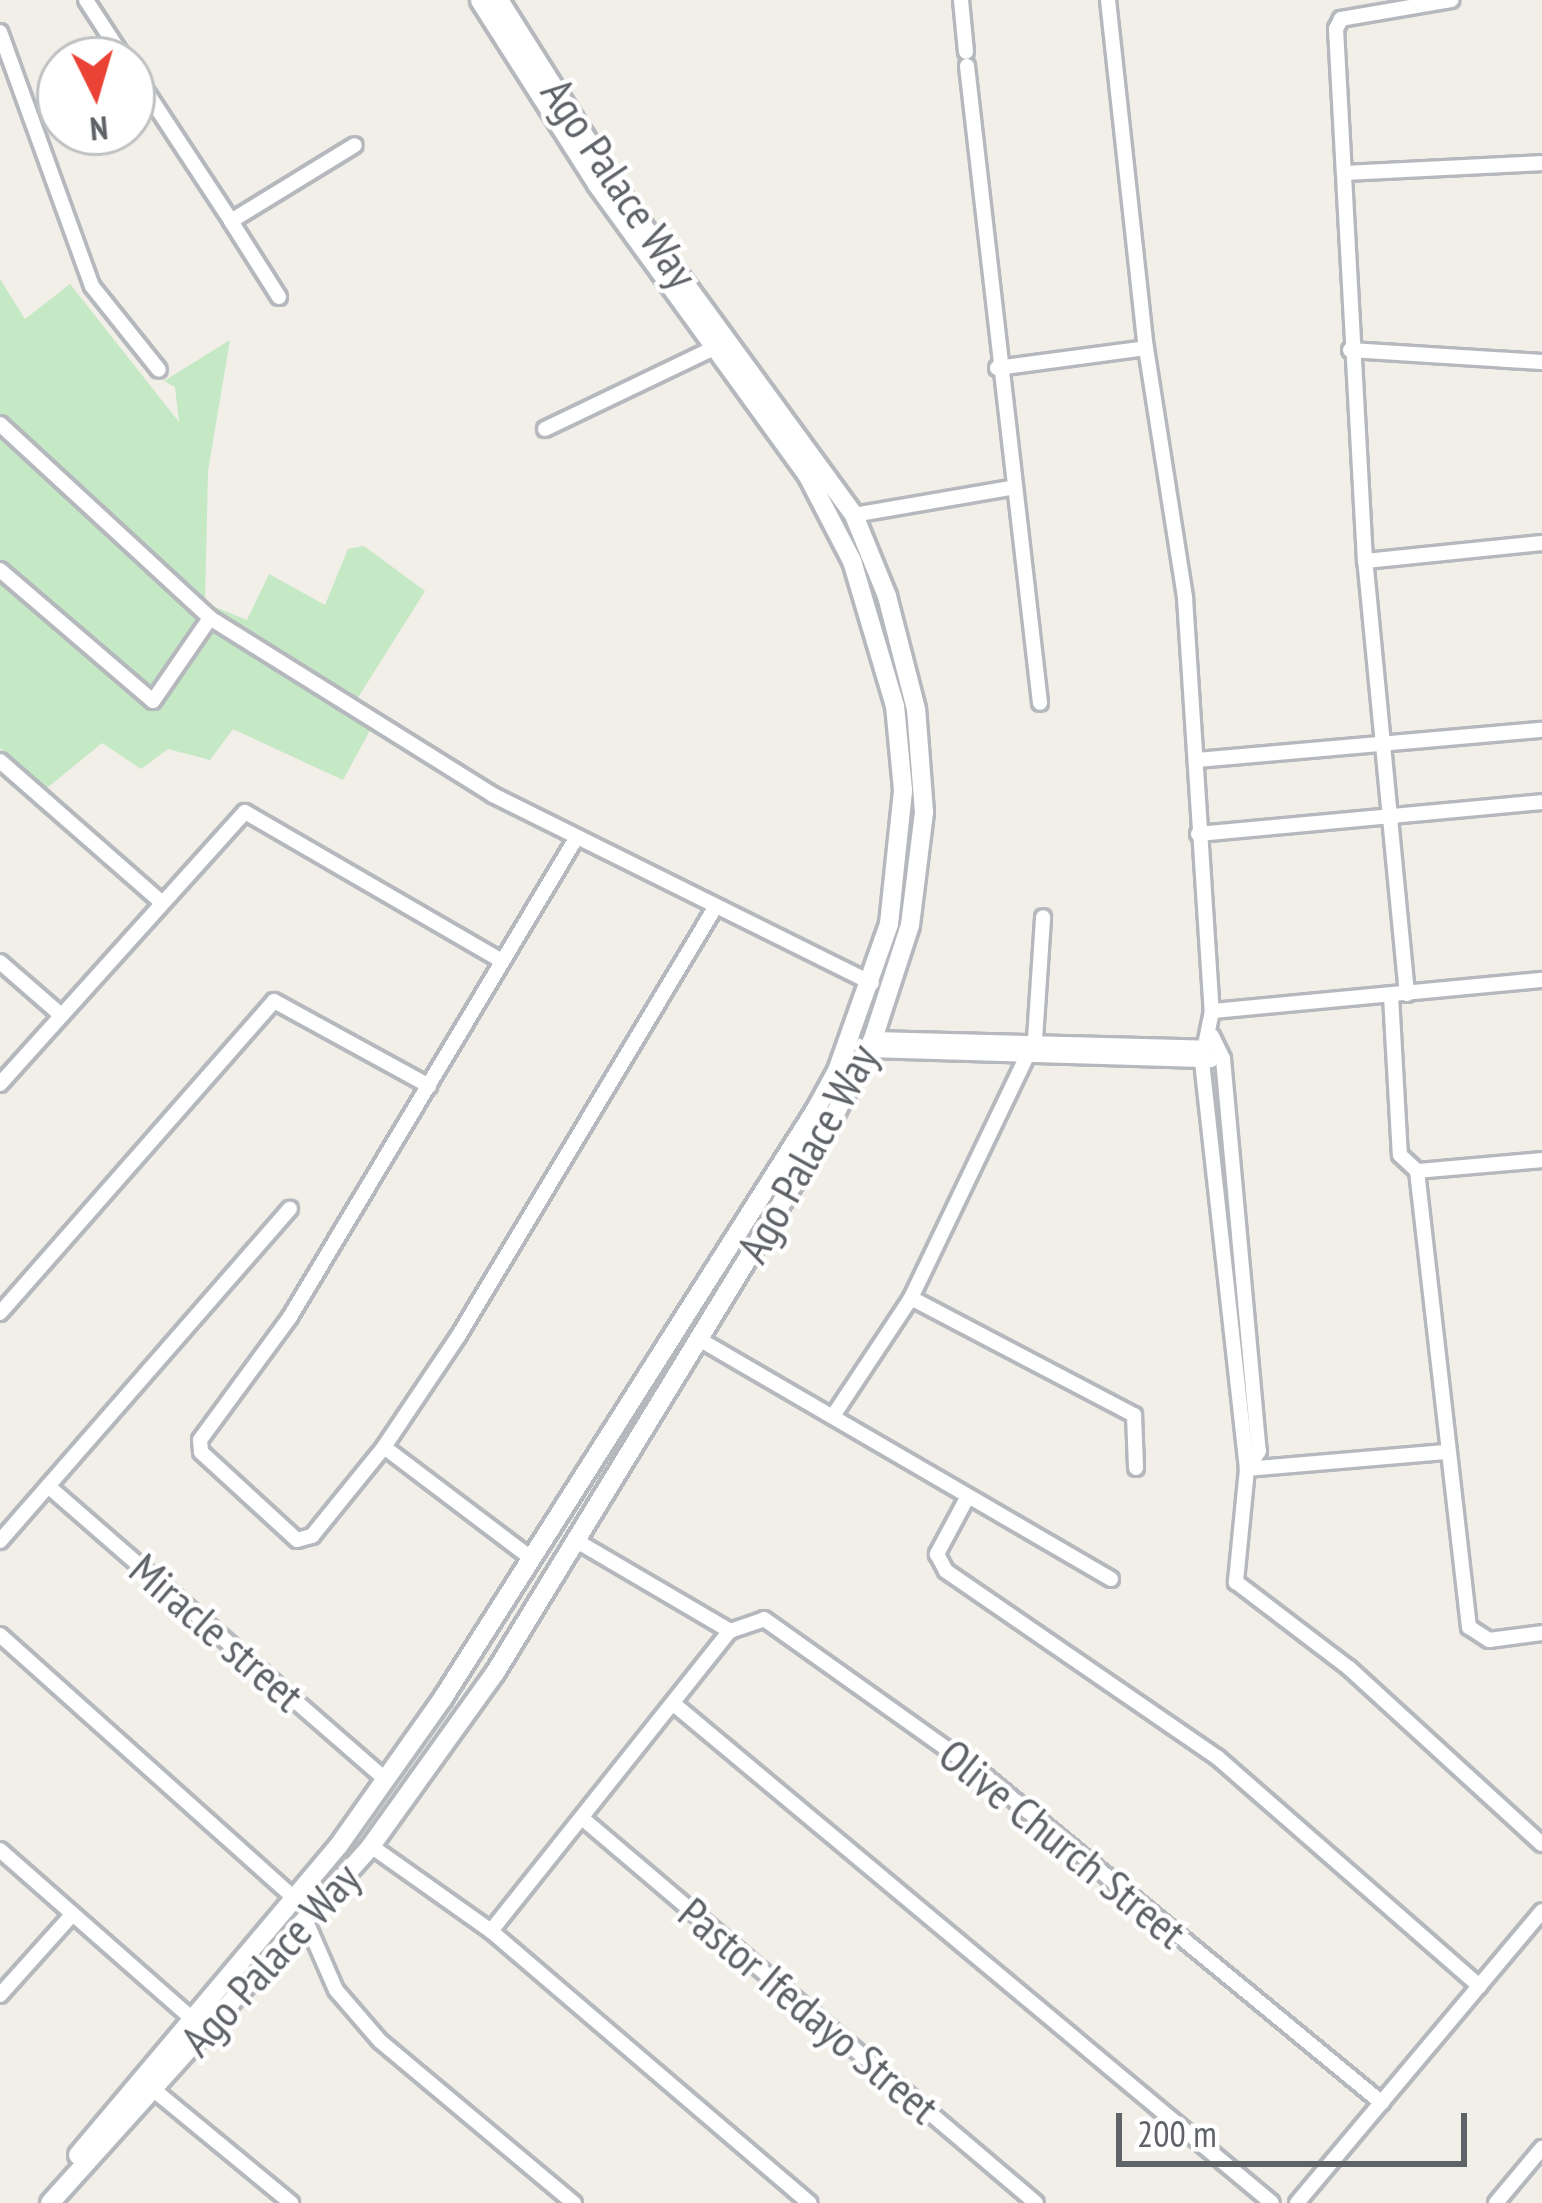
<!DOCTYPE html>
<html>
<head>
<meta charset="utf-8">
<style>
	body { margin:0 }
	#map { position:relative; width:1542px; height:2203px; overflow:hidden; background:#f1efe8; font-family:"PT Sans Narrow",sans-serif }
	div>[style] { position:absolute }
	.green>* { inset:0; background:#c5e8c5 }
	.roads { filter:drop-shadow(3px 0 #b5b8bc) drop-shadow(-3px 0 #b5b8bc) drop-shadow(0 3px #b5b8bc) drop-shadow(0 -3px #b5b8bc) }
	.minor>* { height:14px; margin:-7px; padding:0 7px; transform-origin:7px; border-radius:7px; background:#fff }
	.secondary>* { height:18px; margin:-9px; padding:0 9px; transform-origin:9px; border-radius:9px; background:#fff }
	span { translate:-50% -50%; white-space:nowrap; text-align:center; line-height:1.15; -webkit-text-stroke:9px #fff; paint-order:stroke }
	.street-label { font-size:45px; color:#5f6368 }
	.north { position:absolute; left:36px; top:36px; width:120px; height:120px; box-sizing:border-box; background:#fff; border:3px solid #bfc1c3; border-radius:50%; rotate:175deg; font-size:33px; font-weight:700; line-height:48px; text-align:center; color:#5f6368 }
	.north::after { content:''; display:block; margin:auto; width:42px; height:54px; background:#ea4335; clip-path:polygon(50% 0,100% 100%,50% 72%,0 100%) }
	.scale { position:absolute; left:1116px; top:2113px; width:351px; height:54px; box-sizing:border-box; border:6px solid #5f6368; border-top:0; padding-left:15px; font-size:36px; line-height:42px; white-space:nowrap; color:#5f6368; -webkit-text-stroke:9px #fff; paint-order:stroke }
</style>
</head>
<body>
<div id="map">
	<div class="green">
		<i style="clip-path:polygon(0 279px,25px 319px,70px 284px,179px 422px,175px 387px,164px 381px,230px 340px,208px 471px,205px 603px,247px 620px,269px 574px,325px 605px,348px 549px,364px 546px,425px 591px,354px 704px,373px 725px,343px 780px,233px 729px,210px 760px,168px 749px,141px 769px,102px 743px,47px 788px,0 748px)"></i>
	</div>
	<div class="roads">
		<div class="minor">
			<i style="left:86px;top:0;width:72px;rotate:57deg"></i>
			<i style="left:961px;top:0;width:52px;rotate:84.5deg"></i>
			<i style="left:1108px;top:0;width:350px;rotate:83.8deg"></i>
			<i style="left:1146px;top:348px;width:253px;rotate:81.1deg"></i>
			<i style="left:1185px;top:598px;width:414px;rotate:86.3deg"></i>
			<i style="left:0;top:32px;width:270px;rotate:70.1deg"></i>
			<i style="left:92px;top:286px;width:107px;rotate:51.4deg"></i>
			<i style="left:967px;top:66px;width:641px;rotate:83.46deg"></i>
			<i style="left:132px;top:70px;width:181px;rotate:56.7deg"></i>
			<i style="left:1347px;top:173px;width:195px;rotate:-2.9deg"></i>
			<i style="left:279px;top:297px;width:90px;rotate:-122.3deg"></i>
			<i style="left:231px;top:221px;width:145px;rotate:-31.5deg"></i>
			<i style="left:1350px;top:350px;width:192px;rotate:3.6deg"></i>
			<i style="left:997px;top:368px;width:150px;rotate:-7.6deg"></i>
			<i style="left:0;top:424px;width:286px;rotate:42.7deg"></i>
			<i style="left:210px;top:618px;width:334px;rotate:32deg"></i>
			<i style="left:493px;top:795px;width:423px;rotate:26.4deg"></i>
			<i style="left:545px;top:429px;width:187px;rotate:-25.6deg"></i>
			<i style="left:854px;top:515px;width:158px;rotate:-9.8deg"></i>
			<i style="left:1365px;top:561px;width:178px;rotate:-5.8deg"></i>
			<i style="left:0;top:570px;width:201px;rotate:40.6deg"></i>
			<i style="left:153px;top:701px;width:101px;rotate:-55.5deg"></i>
			<i style="left:1197px;top:760px;width:346px;rotate:-5deg"></i>
			<i style="left:0;top:761px;width:211px;rotate:41.2deg"></i>
			<i style="left:1198px;top:834px;width:345px;rotate:-5.3deg"></i>
			<i style="left:575px;top:840px;width:556px;rotate:120.86deg"></i>
			<i style="left:290px;top:1317px;width:152px;rotate:126.2deg"></i>
			<i style="left:200px;top:1440px;width:12px;rotate:85deg"></i>
			<i style="left:201px;top:1452px;width:130px;rotate:42.5deg"></i>
			<i style="left:297px;top:1540px;width:16px;rotate:-15deg"></i>
			<i style="left:312px;top:1536px;width:114px;rotate:-51deg"></i>
			<i style="left:384px;top:1447px;width:135px;rotate:-56.2deg"></i>
			<i style="left:459px;top:1335px;width:500px;rotate:-59.08deg"></i>
			<i style="left:0;top:962px;width:81px;rotate:41deg"></i>
			<i style="left:1407px;top:994px;width:435px;rotate:-95.5deg"></i>
			<i style="left:1365px;top:561px;width:533px;rotate:-93.12deg"></i>
			<i style="left:1336px;top:29px;width:11px;rotate:-63deg"></i>
			<i style="left:1341px;top:19px;width:112px;rotate:-9.8deg"></i>
			<i style="left:1391px;top:996px;width:159px;rotate:86.8deg"></i>
			<i style="left:1400px;top:1155px;width:23px;rotate:43deg"></i>
			<i style="left:1417px;top:1171px;width:459px;rotate:83.5deg"></i>
			<i style="left:1469px;top:1627px;width:24px;rotate:33deg"></i>
			<i style="left:1489px;top:1640px;width:53px;rotate:-7.5deg"></i>
			<i style="left:1212px;top:1036px;width:25px;rotate:64deg"></i>
			<i style="left:1223px;top:1059px;width:394px;rotate:84.8deg"></i>
			<i style="left:1259px;top:1451px;width:22px;rotate:124deg"></i>
			<i style="left:1247px;top:1469px;width:114px;rotate:95.6deg"></i>
			<i style="left:1236px;top:1582px;width:142px;rotate:37.3deg"></i>
			<i style="left:1349px;top:1668px;width:261px;rotate:42.4deg"></i>
			<i style="left:873px;top:1039px;width:336px;rotate:1.5deg"></i>
			<i style="left:869px;top:1050px;width:342px;rotate:1.7deg"></i>
			<i style="left:0;top:1084px;width:366px;rotate:-48deg"></i>
			<i style="left:245px;top:812px;width:295px;rotate:30.1deg"></i>
			<i style="left:1417px;top:1171px;width:125px;rotate:-5deg"></i>
			<i style="left:911px;top:1298px;width:252px;rotate:27.7deg"></i>
			<i style="left:1134px;top:1415px;width:53px;rotate:87.8deg"></i>
			<i style="left:0;top:1313px;width:415px;rotate:-48.7deg"></i>
			<i style="left:274px;top:1001px;width:177px;rotate:28.7deg"></i>
			<i style="left:697px;top:1338px;width:479px;rotate:30.2deg"></i>
			<i style="left:833px;top:1416px;width:141px;rotate:-56.5deg"></i>
			<i style="left:911px;top:1298px;width:287px;rotate:-64.4deg"></i>
			<i style="left:1035px;top:1039px;width:122px;rotate:-86.2deg"></i>
			<i style="left:384px;top:1447px;width:186px;rotate:37.1deg"></i>
			<i style="left:1247px;top:1469px;width:411px;rotate:-96.3deg"></i>
			<i style="left:1202px;top:1060px;width:50px;rotate:-78.5deg"></i>
			<i style="left:1212px;top:1011px;width:331px;rotate:-5.4deg"></i>
			<i style="left:1247px;top:1469px;width:201px;rotate:-4.9deg"></i>
			<i style="left:48px;top:1486px;width:447px;rotate:41deg"></i>
			<i style="left:967px;top:1498px;width:64px;rotate:118.2deg"></i>
			<i style="left:937px;top:1554px;width:19px;rotate:62deg"></i>
			<i style="left:946px;top:1571px;width:330px;rotate:34.5deg"></i>
			<i style="left:1218px;top:1758px;width:347px;rotate:41.1deg"></i>
			<i style="left:575px;top:1540px;width:180px;rotate:30.4deg"></i>
			<i style="left:0;top:1541px;width:441px;rotate:-48.9deg"></i>
			<i style="left:0;top:1635px;width:394px;rotate:41.8deg"></i>
			<i style="left:675px;top:1705px;width:777px;rotate:39.83deg"></i>
			<i style="left:582px;top:1818px;width:595px;rotate:40.3deg"></i>
			<i style="left:371px;top:1846px;width:147px;rotate:35.3deg"></i>
			<i style="left:491px;top:1931px;width:419px;rotate:40.5deg"></i>
			<i style="left:0;top:1850px;width:252px;rotate:41.3deg"></i>
			<i style="left:305px;top:1919px;width:77px;rotate:66.4deg"></i>
			<i style="left:336px;top:1990px;width:67px;rotate:49.2deg"></i>
			<i style="left:380px;top:2041px;width:253px;rotate:39.9deg"></i>
			<i style="left:491px;top:1931px;width:384px;rotate:-51.5deg"></i>
			<i style="left:730px;top:1631px;width:36px;rotate:-19deg"></i>
			<i style="left:764px;top:1619px;width:271px;rotate:35.4deg"></i>
			<i style="left:985px;top:1776px;width:514px;rotate:39.48deg"></i>
			<i style="left:0;top:1995px;width:105px;rotate:-48.1deg"></i>
			<i style="left:154px;top:2090px;width:178px;rotate:39.5deg"></i>
			<i style="left:1297px;top:2203px;width:381px;rotate:-50deg"></i>
			<i style="left:1496px;top:2203px;width:72px;rotate:-50.1deg"></i>
		</div>
		<div class="secondary">
			<i style="left:78px;top:2155px;width:405px;rotate:-49.9deg"></i>
			<i style="left:339px;top:1845px;width:180px;rotate:-54.7deg"></i>
			<i style="left:443px;top:1698px;width:695px;rotate:-57.64deg"></i>
			<i style="left:815px;top:1111px;width:46px;rotate:-61.2deg"></i>
			<i style="left:837px;top:1071px;width:156px;rotate:-70.5deg"></i>
			<i style="left:889px;top:924px;width:135px;rotate:-84deg"></i>
			<i style="left:903px;top:790px;width:84px;rotate:-95.4deg"></i>
			<i style="left:895px;top:706px;width:151px;rotate:-106.5deg"></i>
			<i style="left:852px;top:561px;width:96px;rotate:-117.4deg"></i>
			<i style="left:808px;top:476px;width:360px;rotate:-125.9deg"></i>
			<i style="left:597px;top:184px;width:218px;rotate:-122.5deg"></i>
			<i style="left:50px;top:2203px;width:480px;rotate:-48deg"></i>
			<i style="left:371px;top:1846px;width:213px;rotate:-54.4deg"></i>
			<i style="left:495px;top:1673px;width:645px;rotate:-58.63deg"></i>
			<i style="left:831px;top:1122px;width:93px;rotate:-63.2deg"></i>
			<i style="left:873px;top:1039px;width:120px;rotate:-72deg"></i>
			<i style="left:910px;top:925px;width:114px;rotate:-82.9deg"></i>
			<i style="left:924px;top:812px;width:103px;rotate:-94.4deg"></i>
			<i style="left:916px;top:709px;width:117px;rotate:-104.4deg"></i>
			<i style="left:887px;top:596px;width:87px;rotate:-112.2deg"></i>
			<i style="left:854px;top:515px;width:384px;rotate:-126.1deg"></i>
			<i style="left:628px;top:205px;width:242px;rotate:-122.2deg"></i>
		</div>
	</div>
	<div class="street-label">
		<span style="left:620px;top:183px;rotate:56deg">Ago Palace Way</span>
		<span style="left:807px;top:1153px;rotate:-61deg">Ago Palace Way</span>
		<span style="left:217px;top:1632px;rotate:41deg">Miracle street</span>
		<span style="left:1063px;top:1843px;rotate:39deg">Olive Church Street</span>
		<span style="left:270px;top:1959px;rotate:-48deg">Ago Palace Way</span>
		<span style="left:809px;top:2010px;rotate:40deg">Pastor Ifedayo Street</span>
	</div>
	<div class="north">N</div>
	<div class="scale">200 m</div>
</div>
</body>
</html>
